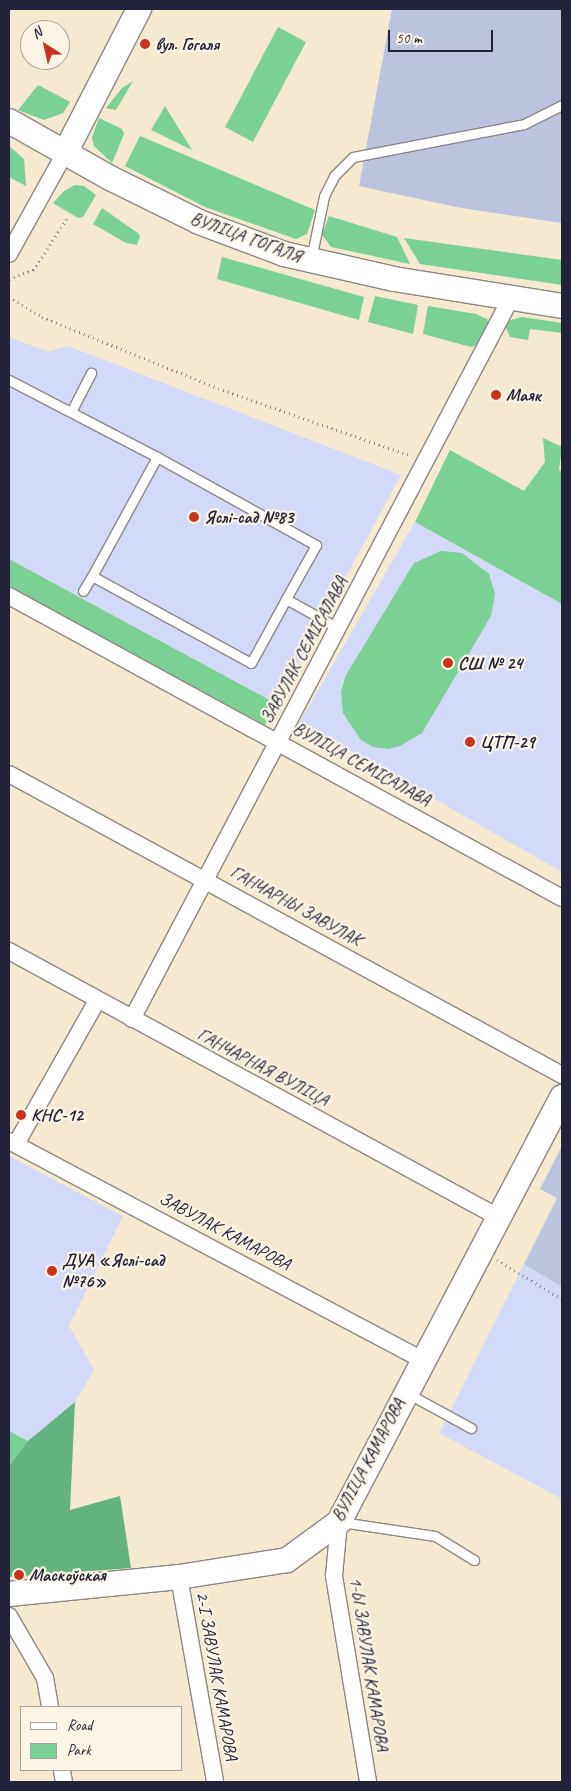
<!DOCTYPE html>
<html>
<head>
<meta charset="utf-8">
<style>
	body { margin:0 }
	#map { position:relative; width:571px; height:1791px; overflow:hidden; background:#f5e9cf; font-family:Caveat,sans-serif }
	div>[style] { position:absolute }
	.built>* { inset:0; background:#d3d9f9 }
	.industrial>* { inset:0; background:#bcc3de }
	.green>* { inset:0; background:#7bd093 }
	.forest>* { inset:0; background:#64b27d }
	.path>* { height:2.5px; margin-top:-1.25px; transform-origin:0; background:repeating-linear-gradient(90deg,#8c8685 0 1px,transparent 0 5px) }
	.roads { filter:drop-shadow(1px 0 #8c8685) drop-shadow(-1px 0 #8c8685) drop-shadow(0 1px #8c8685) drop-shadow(0 -1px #8c8685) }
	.lane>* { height:9px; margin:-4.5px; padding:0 4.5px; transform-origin:4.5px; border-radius:4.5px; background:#fff }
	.street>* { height:16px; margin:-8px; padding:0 8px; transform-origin:8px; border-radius:8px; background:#fff }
	.secondary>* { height:24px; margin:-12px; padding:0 12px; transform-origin:12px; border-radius:12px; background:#fff }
	.dots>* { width:14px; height:14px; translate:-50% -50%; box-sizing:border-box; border:2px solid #fcf5e5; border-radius:50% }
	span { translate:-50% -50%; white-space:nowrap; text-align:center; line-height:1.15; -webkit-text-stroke:4.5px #fcf5e5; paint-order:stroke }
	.poi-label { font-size:18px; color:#22223b; font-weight:700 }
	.left { translate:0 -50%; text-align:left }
	.street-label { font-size:18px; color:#22223b }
	.frame { position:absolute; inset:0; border:10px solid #22223b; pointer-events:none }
	.legend { position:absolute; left:20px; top:1706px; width:162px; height:65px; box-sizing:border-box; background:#fcf5e5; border:1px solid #a5a1a1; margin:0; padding:6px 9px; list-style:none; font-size:15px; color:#22223b }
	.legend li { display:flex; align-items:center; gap:10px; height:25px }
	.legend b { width:25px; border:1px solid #a5a1a1 }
	.north { position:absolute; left:20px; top:20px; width:50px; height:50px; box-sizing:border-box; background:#fcf5e5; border:1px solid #a5a1a1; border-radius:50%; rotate:325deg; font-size:14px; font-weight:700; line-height:20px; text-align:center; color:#22223b }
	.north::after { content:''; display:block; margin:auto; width:18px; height:22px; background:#c8321e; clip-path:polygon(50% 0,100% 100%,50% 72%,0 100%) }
	.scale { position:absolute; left:388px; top:30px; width:105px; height:22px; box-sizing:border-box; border:2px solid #22223b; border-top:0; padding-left:6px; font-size:15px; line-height:18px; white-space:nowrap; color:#22223b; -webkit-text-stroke:4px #fcf5e5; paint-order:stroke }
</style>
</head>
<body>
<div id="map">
	<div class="built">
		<i style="clip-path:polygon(9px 337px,49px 352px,68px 346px,401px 475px,277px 704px,9px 559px)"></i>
		<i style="clip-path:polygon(415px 522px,562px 604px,562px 872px,300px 722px)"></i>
		<i style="clip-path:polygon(9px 1156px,123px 1216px,69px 1326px,94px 1370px,75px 1402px,28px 1441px,9px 1431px)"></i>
		<i style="clip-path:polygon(524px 1264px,562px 1287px,562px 1499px,439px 1433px)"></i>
	</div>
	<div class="industrial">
		<i style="clip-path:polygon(392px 9px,562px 9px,562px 223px,461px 208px,359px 186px)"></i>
		<i style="clip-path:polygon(562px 1146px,562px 1287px,524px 1264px,557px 1198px,540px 1189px)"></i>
	</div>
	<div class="green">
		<i style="clip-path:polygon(278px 27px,306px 42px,253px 142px,225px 127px)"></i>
		<i style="clip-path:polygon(133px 81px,116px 110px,106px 108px,122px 88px)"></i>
		<i style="clip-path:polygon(38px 85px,70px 102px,63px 113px,44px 120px,18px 110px)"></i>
		<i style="clip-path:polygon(165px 106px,192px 150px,151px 130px)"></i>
		<i style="clip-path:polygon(99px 118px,122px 129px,124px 134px,112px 163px,94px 146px,92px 137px)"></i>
		<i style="clip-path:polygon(140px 136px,315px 210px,307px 234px,296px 239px,205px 207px,125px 166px)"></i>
		<i style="clip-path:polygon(9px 146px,24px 159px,26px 186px,9px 177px)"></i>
		<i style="clip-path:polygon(75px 185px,84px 186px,96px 195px,83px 217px,78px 218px,53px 203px,64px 191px)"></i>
		<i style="clip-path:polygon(102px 208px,138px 233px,140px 236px,137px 245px,126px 243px,93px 224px)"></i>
		<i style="clip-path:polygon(329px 216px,397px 237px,410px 264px,331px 247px,322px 235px)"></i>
		<i style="clip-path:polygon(404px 238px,562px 260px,562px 285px,420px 264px)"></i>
		<i style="clip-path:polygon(222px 257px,364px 297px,359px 320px,217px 279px)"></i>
		<i style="clip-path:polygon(375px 296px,418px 305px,413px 334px,368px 322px)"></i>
		<i style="clip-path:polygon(428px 306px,476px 314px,487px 319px,489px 324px,477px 345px,471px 347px,423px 334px)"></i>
		<i style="clip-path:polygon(522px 317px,562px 323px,562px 333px,530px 329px,528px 340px,510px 337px,505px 326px,507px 321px)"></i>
		<i style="clip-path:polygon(543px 438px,562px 447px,559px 470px,562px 472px,562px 604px,415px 522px,450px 450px,524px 491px,545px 462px)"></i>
		<i style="clip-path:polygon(441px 551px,462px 553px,489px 574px,495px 594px,491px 616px,422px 733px,400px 746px,388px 749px,373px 747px,361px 740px,343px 713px,341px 692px,346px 675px,414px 563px)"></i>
		<i style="clip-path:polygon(9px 559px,277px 704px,265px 725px,9px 588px)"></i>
		<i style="clip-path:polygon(9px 1431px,28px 1441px,9px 1466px)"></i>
	</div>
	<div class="forest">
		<i style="clip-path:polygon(75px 1402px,70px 1510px,120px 1496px,131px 1568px,9px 1577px,9px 1466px,28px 1441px)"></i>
	</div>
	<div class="path">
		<i style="left:9px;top:279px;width:26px;rotate:-21deg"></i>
		<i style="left:33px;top:270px;width:64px;rotate:-56.6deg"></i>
		<i style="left:9px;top:297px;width:39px;rotate:31deg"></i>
		<i style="left:42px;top:317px;width:195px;rotate:22deg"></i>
		<i style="left:223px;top:390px;width:199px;rotate:19.3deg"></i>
		<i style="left:497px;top:1260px;width:76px;rotate:31deg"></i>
	</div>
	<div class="roads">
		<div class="lane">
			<i style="left:311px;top:259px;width:64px;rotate:-78.3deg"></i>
			<i style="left:324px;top:196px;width:22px;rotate:-63deg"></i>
			<i style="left:334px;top:176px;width:27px;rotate:-45deg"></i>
			<i style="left:353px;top:157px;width:174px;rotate:-10.9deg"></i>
			<i style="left:524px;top:124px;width:42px;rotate:-26.6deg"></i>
			<i style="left:9px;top:380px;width:167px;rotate:27.5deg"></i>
			<i style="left:157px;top:457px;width:136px;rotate:118.6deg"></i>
			<i style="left:72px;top:410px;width:42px;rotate:-62.8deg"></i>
			<i style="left:157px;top:457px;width:182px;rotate:29deg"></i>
			<i style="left:316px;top:545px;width:62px;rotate:119.1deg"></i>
			<i style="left:83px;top:591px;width:17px;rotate:-59deg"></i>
			<i style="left:92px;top:576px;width:181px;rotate:28.7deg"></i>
			<i style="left:251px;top:663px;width:73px;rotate:-61.3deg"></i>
			<i style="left:286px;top:599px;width:60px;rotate:29.1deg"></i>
			<i style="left:407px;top:1393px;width:73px;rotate:28.7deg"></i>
			<i style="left:341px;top:1522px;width:95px;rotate:8.5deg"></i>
			<i style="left:435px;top:1536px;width:46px;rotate:31.6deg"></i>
		</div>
		<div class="street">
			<i style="left:9px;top:254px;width:115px;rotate:-61deg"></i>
			<i style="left:9px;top:596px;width:630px;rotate:28.64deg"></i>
			<i style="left:9px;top:774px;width:630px;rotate:28.56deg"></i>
			<i style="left:9px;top:951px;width:557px;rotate:28.54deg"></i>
			<i style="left:132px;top:1019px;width:812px;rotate:-62.27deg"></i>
			<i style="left:9px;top:1141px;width:467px;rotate:27.9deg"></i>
			<i style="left:16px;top:1144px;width:164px;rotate:-60.5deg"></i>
			<i style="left:339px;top:1522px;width:54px;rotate:95.3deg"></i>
			<i style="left:334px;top:1576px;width:209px;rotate:80.6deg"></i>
			<i style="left:179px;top:1577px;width:208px;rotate:80deg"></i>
			<i style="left:9px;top:1616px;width:72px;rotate:59.9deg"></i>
			<i style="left:45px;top:1678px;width:29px;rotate:80deg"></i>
			<i style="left:62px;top:1770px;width:12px;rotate:81deg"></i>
		</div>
		<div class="secondary">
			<i style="left:9px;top:121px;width:116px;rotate:29.4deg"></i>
			<i style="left:110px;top:178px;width:99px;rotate:26.3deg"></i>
			<i style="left:199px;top:222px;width:91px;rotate:20.6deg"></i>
			<i style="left:284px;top:254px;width:113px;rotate:12.8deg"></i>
			<i style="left:394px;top:279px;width:170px;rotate:9.1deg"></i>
			<i style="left:65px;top:153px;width:162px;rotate:-62.8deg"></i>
			<i style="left:9px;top:1594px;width:171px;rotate:-5.7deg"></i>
			<i style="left:179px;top:1577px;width:109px;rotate:-8.9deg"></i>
			<i style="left:287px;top:1560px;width:64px;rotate:-36.2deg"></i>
			<i style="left:339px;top:1522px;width:480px;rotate:-62.3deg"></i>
		</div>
	</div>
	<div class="dots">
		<i style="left:145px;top:44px;background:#c8321e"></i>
		<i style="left:496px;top:395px;background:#c8321e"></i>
		<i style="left:194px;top:517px;background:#c8321e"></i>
		<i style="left:448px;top:663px;background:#c8321e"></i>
		<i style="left:470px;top:742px;background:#c8321e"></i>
		<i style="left:21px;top:1115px;background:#c8321e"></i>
		<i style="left:52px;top:1271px;background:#c8321e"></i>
		<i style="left:19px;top:1575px;background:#c8321e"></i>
	</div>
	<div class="poi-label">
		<span class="left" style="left:155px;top:44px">вул. Гогаля</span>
		<span class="left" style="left:506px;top:395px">Маяк</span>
		<span class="left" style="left:204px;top:517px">Яслі-сад №83</span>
		<span class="left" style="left:458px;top:663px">СШ № 24</span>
		<span class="left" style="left:480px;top:742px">ЦТП-29</span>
		<span class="left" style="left:31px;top:1115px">КНС-12</span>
		<span class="left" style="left:62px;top:1271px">ДУА «Яслі-сад<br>№76»</span>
		<span class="left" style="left:29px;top:1575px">Маскоўская</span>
	</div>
	<div class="street-label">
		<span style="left:246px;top:237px;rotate:20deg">ВУЛІЦА ГОГАЛЯ</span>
		<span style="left:304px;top:650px;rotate:-62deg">ЗАВУЛАК СЕМІСАЛАВА</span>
		<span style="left:362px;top:764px;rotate:29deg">ВУЛІЦА СЕМІСАЛАВА</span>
		<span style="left:296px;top:906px;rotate:29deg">ГАНЧАРНЫ ЗАВУЛАК</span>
		<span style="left:263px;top:1067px;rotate:28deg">ГАНЧАРНАЯ ВУЛІЦА</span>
		<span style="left:225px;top:1231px;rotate:28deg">ЗАВУЛАК КАМАРОВА</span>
		<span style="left:368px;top:1460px;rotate:-62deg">ВУЛІЦА КАМАРОВА</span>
		<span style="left:369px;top:1664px;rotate:81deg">1-Ы ЗАВУЛАК КАМАРОВА</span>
		<span style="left:217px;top:1676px;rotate:80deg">2-І ЗАВУЛАК КАМАРОВА</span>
	</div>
	<div class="frame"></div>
	<ul class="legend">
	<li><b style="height:6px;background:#fff"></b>Road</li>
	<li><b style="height:14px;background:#7bd093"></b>Park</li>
	</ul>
	<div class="north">N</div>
	<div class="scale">50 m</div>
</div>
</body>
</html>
